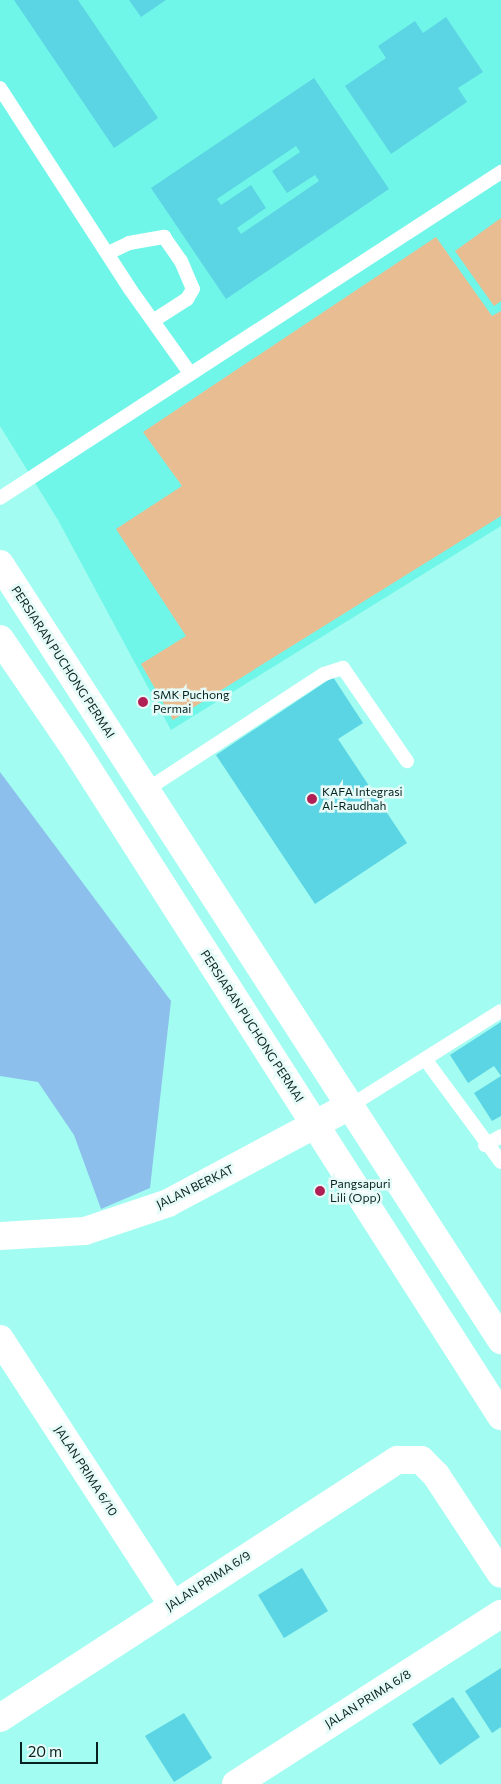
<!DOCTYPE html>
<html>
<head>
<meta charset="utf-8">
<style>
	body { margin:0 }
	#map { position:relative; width:501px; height:1784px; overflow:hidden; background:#a2fcf1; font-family:Commissioner,sans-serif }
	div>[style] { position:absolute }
	.built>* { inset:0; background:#70f6e8 }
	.green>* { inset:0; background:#e8bd92 }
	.water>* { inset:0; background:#8dbfec }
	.building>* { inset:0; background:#5bd4e3 }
	.service>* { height:14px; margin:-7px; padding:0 7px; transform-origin:7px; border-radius:7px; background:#fff }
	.minor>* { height:28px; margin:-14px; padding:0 14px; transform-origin:14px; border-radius:14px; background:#fff }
	.tertiary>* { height:28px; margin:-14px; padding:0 14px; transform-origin:14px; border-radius:14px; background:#fff }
	.secondary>* { height:28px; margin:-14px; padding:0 14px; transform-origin:14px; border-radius:14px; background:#fff }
	.dots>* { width:14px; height:14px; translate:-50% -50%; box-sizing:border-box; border:2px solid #e6fbf8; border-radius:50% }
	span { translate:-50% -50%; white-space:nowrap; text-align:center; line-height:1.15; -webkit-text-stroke:5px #e6fbf8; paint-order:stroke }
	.street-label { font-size:12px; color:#06211e }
	.poi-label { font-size:12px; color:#06211e }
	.left { translate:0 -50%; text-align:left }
	.scale { position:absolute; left:20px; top:1742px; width:78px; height:22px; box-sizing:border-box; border:2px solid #06211e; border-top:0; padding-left:6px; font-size:15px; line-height:18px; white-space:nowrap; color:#06211e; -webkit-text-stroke:4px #e6fbf8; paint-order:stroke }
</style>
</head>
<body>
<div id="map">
	<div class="built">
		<i style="clip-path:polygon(0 0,501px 0,501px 526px,171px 730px,58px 520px,0 426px)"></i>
	</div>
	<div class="green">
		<i style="clip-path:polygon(501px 218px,501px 301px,494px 306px,455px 251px)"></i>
		<i style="clip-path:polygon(436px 237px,492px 316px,501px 311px,501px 516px,173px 720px,141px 664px,186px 636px,116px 529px,182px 486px,143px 432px)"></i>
	</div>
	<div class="water">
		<i style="clip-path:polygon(0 772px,171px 1001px,150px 1188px,101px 1209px,74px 1135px,38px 1082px,0 1076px)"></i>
	</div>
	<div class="building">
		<i style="clip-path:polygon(14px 0,78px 0,158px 118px,114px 148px)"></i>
		<i style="clip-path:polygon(129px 0,166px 0,141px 17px)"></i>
		<i style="clip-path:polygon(446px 17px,483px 72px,458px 88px,467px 102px,391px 154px,345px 86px,386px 58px,378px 46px,415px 21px,423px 33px)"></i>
		<i style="clip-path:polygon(evenodd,314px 78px,389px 189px,226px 299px,151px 188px,314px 78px,296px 146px,300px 152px,272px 171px,287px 193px,315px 175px,319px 181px,241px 234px,237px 228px,266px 208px,251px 185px,221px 205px,217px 199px,296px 146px)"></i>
		<i style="clip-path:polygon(333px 677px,363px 723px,338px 739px,407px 843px,315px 904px,216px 755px)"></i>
		<i style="clip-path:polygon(501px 1022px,501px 1116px,492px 1121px,474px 1093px,501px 1076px,494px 1066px,468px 1083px,450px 1055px)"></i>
		<i style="clip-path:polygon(302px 1568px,328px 1611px,284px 1638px,258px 1595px)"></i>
		<i style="clip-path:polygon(501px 1668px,501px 1727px,492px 1733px,465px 1691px)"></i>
		<i style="clip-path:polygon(453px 1697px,480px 1737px,440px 1765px,412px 1724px)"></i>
		<i style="clip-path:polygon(184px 1713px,212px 1758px,174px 1782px,145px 1736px)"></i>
	</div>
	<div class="service">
		<i style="left:0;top:88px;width:239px;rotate:57.1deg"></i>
		<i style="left:130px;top:289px;width:103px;rotate:54.5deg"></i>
		<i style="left:108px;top:253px;width:23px;rotate:-25deg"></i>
		<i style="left:129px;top:243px;width:36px;rotate:-10deg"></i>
		<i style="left:164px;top:237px;width:29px;rotate:55deg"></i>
		<i style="left:181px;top:261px;width:30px;rotate:67deg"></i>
		<i style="left:193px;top:289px;width:12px;rotate:121deg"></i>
		<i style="left:187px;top:299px;width:40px;rotate:147.1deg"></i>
		<i style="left:0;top:498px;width:598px;rotate:-33.05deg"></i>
		<i style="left:146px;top:790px;width:212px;rotate:-33.1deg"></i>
		<i style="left:324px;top:674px;width:20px;rotate:-18deg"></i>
		<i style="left:343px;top:668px;width:113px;rotate:55.5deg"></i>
		<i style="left:425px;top:1059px;width:128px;rotate:53.6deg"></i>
		<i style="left:350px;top:1106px;width:178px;rotate:-32.2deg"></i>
		<i style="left:485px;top:1145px;width:18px;rotate:-29deg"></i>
	</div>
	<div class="minor">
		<i style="left:0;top:1339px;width:316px;rotate:57deg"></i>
		<i style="left:0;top:1718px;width:474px;rotate:-33deg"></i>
		<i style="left:398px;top:1460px;width:23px"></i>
		<i style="left:421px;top:1460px;width:21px;rotate:45deg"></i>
		<i style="left:436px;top:1475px;width:118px;rotate:56.7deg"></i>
		<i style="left:236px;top:1784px;width:315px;rotate:-32.7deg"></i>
	</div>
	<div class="tertiary">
		<i style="left:0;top:1236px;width:85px;rotate:-3.4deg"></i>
		<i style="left:85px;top:1231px;width:88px;rotate:-18.6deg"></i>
		<i style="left:168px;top:1203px;width:206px;rotate:-28.1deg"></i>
	</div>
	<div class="secondary">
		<i style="left:0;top:564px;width:924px;rotate:57.15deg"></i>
		<i style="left:0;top:639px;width:137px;rotate:55.7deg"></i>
		<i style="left:77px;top:752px;width:788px;rotate:57.44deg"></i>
	</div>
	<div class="dots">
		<i style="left:143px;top:702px;background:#b02054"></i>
		<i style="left:312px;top:799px;background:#b02054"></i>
		<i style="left:320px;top:1191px;background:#b02054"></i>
	</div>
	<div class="street-label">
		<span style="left:63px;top:662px;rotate:57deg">PERSIARAN PUCHONG PERMAI</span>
		<span style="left:252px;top:1026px;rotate:57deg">PERSIARAN PUCHONG PERMAI</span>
		<span style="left:195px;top:1187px;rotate:-26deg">JALAN BERKAT</span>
		<span style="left:86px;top:1471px;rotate:57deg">JALAN PRIMA 6/10</span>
		<span style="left:208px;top:1581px;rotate:-33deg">JALAN PRIMA 6/9</span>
		<span style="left:368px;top:1699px;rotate:-32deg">JALAN PRIMA 6/8</span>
	</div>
	<div class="poi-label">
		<span class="left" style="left:153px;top:702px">SMK Puchong<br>Permai</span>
		<span class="left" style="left:322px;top:799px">KAFA Integrasi<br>Al-Raudhah</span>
		<span class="left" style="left:330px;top:1191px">Pangsapuri<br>Lili (Opp)</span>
	</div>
	<div class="scale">20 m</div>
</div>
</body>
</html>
